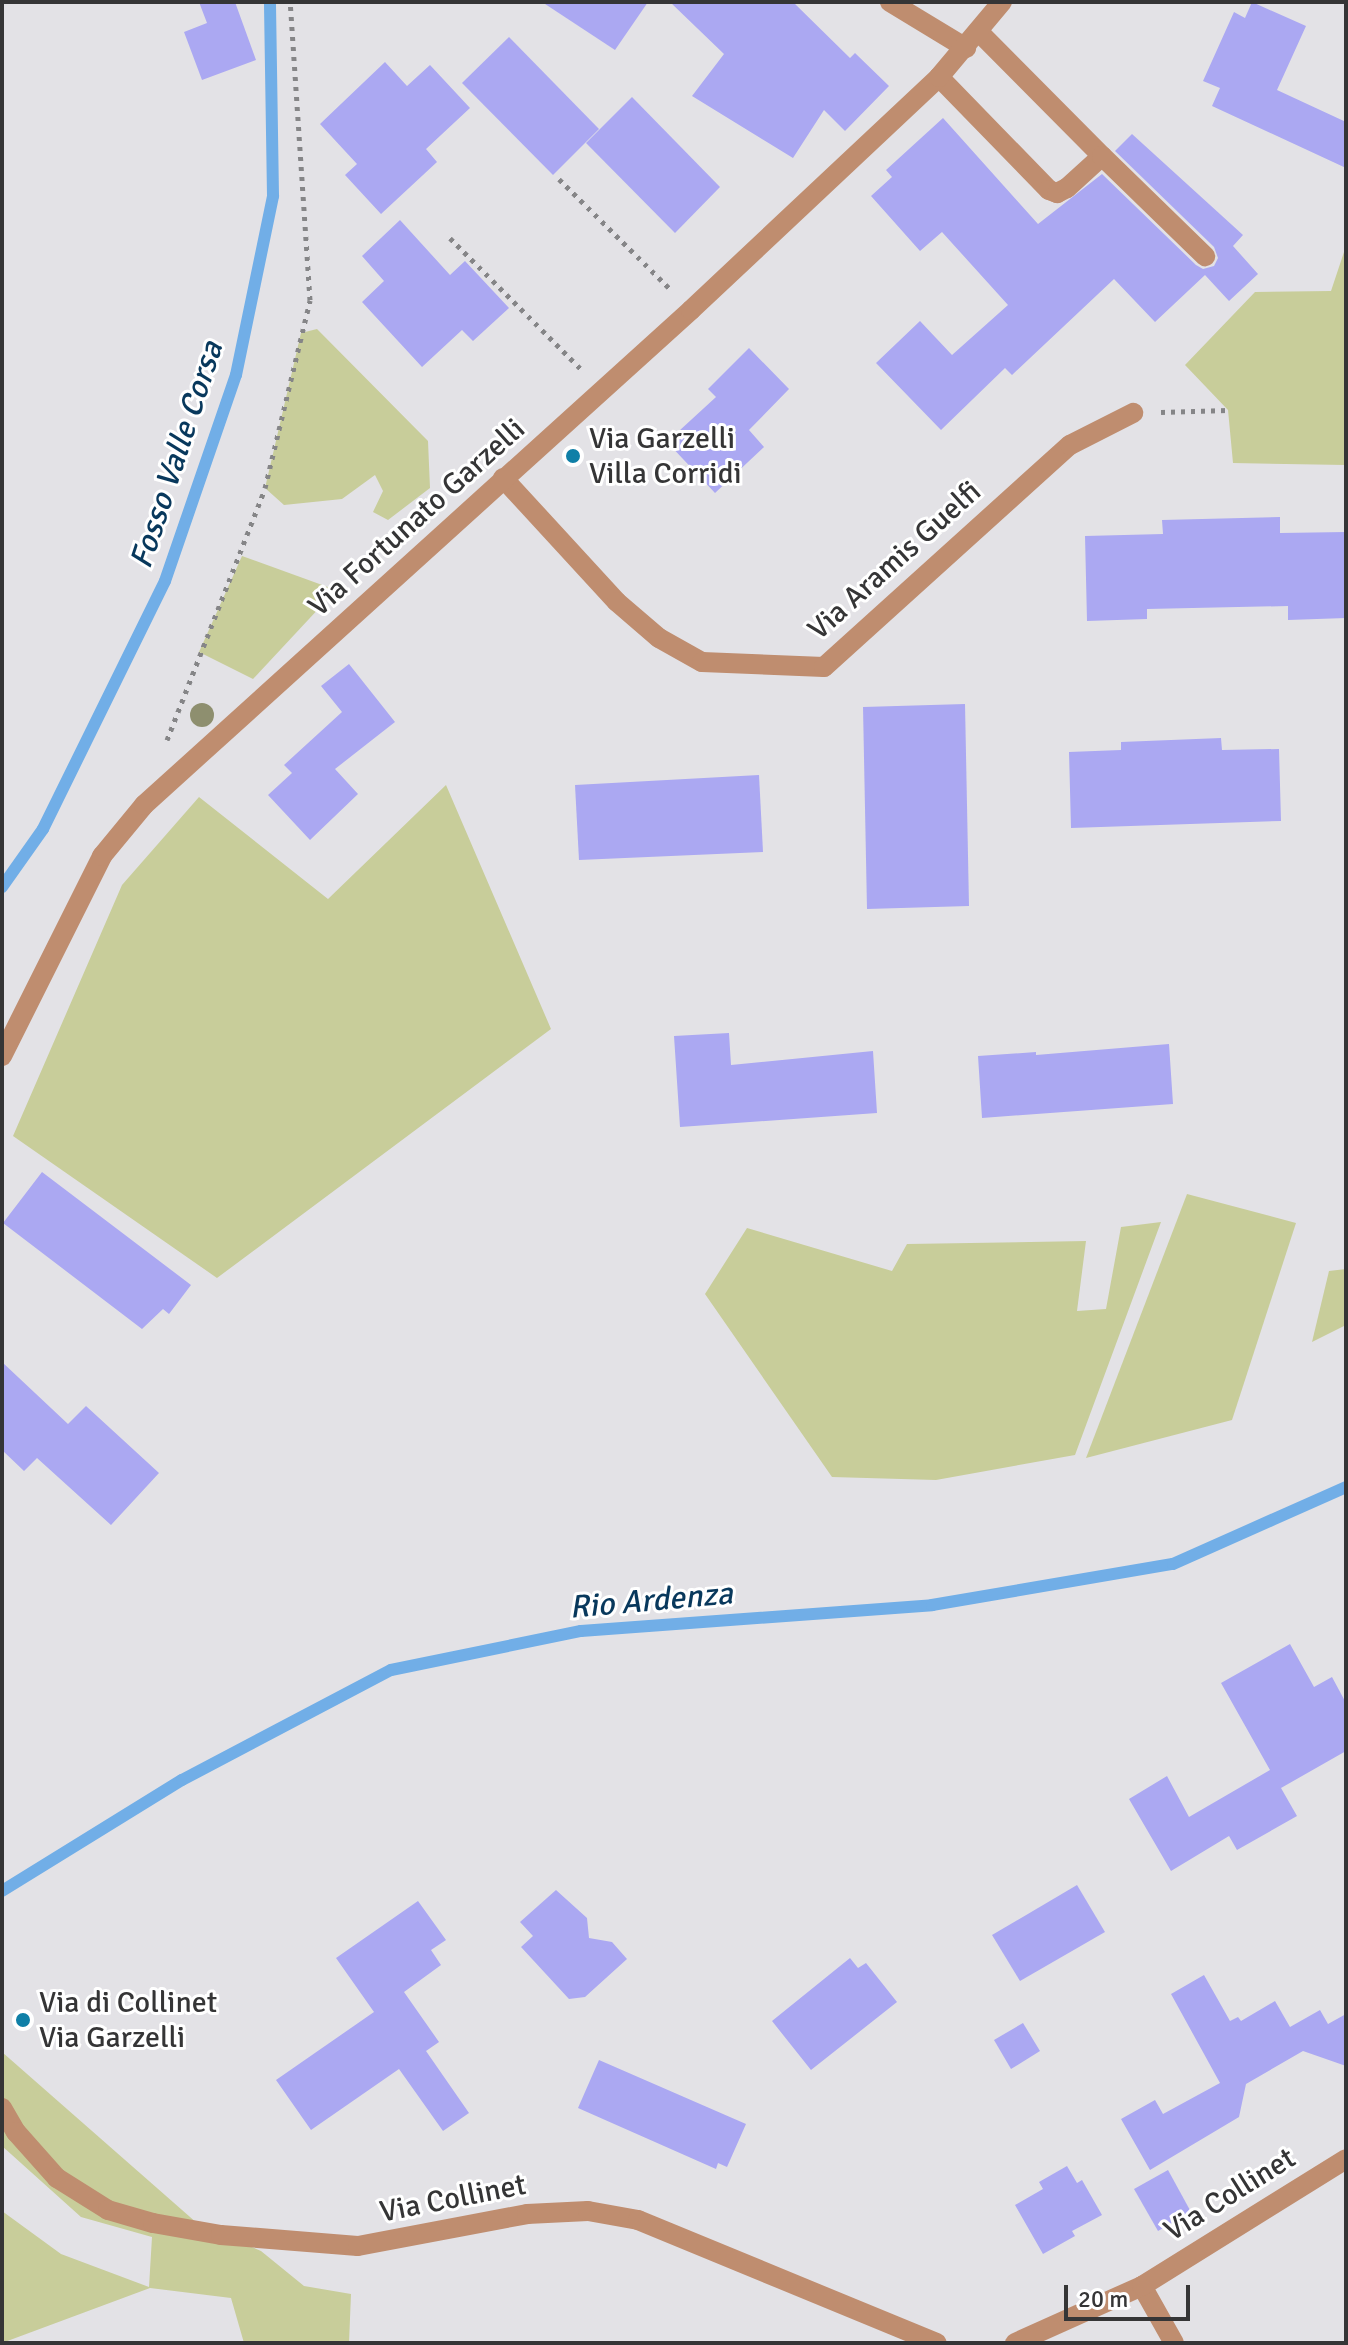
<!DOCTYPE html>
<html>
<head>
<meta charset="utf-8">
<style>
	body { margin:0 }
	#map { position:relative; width:1348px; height:2345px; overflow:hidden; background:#e3e2e6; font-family:Signika,sans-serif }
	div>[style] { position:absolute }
	.green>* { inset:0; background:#c8cd9a }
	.stream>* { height:12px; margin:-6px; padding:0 6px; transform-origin:6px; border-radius:6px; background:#71aee7 }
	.building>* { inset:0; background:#aba8f2 }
	.path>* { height:5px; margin-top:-2.5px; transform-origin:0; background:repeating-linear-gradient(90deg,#858587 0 4px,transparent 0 10px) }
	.minor>* { height:20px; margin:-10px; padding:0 10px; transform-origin:10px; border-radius:10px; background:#bf8d6f }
	.trees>* { width:24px; height:24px; margin:-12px; border-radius:50%; background:#8e8f6f }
	.dots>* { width:22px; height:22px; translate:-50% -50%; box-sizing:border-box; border:4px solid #fff; border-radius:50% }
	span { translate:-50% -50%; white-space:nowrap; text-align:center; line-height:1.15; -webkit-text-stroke:6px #fff; paint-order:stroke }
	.poi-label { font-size:30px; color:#353536 }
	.left { translate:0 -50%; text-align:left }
	.street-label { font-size:30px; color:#353536 }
	.water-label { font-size:32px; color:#08385c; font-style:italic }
	.frame { position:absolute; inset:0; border:4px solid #353536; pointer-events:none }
	.scale { position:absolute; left:1064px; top:2285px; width:126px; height:36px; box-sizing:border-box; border:4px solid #353536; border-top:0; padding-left:10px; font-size:24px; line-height:28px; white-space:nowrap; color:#353536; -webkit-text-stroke:6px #fff; paint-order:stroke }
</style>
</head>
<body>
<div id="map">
	<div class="green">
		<i style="clip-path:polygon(1346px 246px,1346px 465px,1233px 463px,1228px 410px,1185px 365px,1255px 292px,1331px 291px)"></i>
		<i style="clip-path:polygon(317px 329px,428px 441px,430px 488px,388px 520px,373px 512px,383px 491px,375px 475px,342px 499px,284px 505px,265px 488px,301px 333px)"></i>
		<i style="clip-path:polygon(242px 556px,336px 590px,253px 679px,199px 652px)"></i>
		<i style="clip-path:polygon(446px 785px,551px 1029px,217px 1278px,13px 1136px,122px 885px,199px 797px,328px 899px)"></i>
		<i style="clip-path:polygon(1187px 1194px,1296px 1223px,1232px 1420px,1086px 1458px)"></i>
		<i style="clip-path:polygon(1161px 1222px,1075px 1455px,936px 1480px,832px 1477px,705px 1294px,747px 1228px,892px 1271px,907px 1244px,1086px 1241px,1077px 1311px,1106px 1309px,1121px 1227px)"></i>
		<i style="clip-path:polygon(1346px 1269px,1346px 1325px,1312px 1342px,1329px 1271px)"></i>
		<i style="clip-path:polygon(2px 2052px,198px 2224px,261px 2251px,304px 2286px,351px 2294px,349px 2343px,244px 2343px,231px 2298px,150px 2288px,2px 2343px,2px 2211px,61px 2254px,149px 2287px,152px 2237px,81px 2217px,2px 2146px)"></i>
	</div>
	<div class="stream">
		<i style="left:2px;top:887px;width:71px;rotate:-54.7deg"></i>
		<i style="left:43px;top:829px;width:276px;rotate:-63.8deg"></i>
		<i style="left:165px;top:581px;width:218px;rotate:-71deg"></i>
		<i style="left:236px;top:375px;width:183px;rotate:-78.3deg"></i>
		<i style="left:273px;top:196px;width:194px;rotate:-90.9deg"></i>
		<i style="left:2px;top:1891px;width:211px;rotate:-31.7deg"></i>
		<i style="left:182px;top:1780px;width:236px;rotate:-27.8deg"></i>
		<i style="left:391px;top:1670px;width:194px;rotate:-11.6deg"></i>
		<i style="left:581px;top:1631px;width:352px;rotate:-4.2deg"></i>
		<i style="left:932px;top:1605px;width:244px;rotate:-9.7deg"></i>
		<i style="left:1173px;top:1564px;width:189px;rotate:-24deg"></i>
	</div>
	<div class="building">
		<i style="clip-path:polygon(199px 2px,235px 2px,256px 60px,202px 80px,184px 32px,207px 23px)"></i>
		<i style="clip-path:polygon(542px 2px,648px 2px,615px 50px)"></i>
		<i style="clip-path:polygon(670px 2px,793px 2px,850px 58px,855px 53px,889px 86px,845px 131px,824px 110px,793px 158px,692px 96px,724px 54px)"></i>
		<i style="clip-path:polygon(1252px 2px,1306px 26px,1277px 90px,1346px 122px,1346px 168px,1212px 106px,1220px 88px,1203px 81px,1234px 12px,1245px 18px)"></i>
		<i style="clip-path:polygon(509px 37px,599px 129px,553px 175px,462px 83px)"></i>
		<i style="clip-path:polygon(385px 62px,407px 86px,430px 65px,470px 108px,426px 149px,437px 162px,381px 214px,345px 175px,357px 164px,320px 124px)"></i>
		<i style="clip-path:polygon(632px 97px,720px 187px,675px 233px,586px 143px)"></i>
		<i style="clip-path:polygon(943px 118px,1038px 224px,1102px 174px,1196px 265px,1203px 269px,1214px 266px,1218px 258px,1214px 247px,1115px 151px,1132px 134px,1243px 235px,1233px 246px,1258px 274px,1229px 301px,1205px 275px,1155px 322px,1114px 279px,1012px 375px,1005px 368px,941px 430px,876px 363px,920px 321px,952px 355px,1008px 305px,942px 232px,920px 251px,871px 196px,892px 177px,886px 170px)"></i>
		<i style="clip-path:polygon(400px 220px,450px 275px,465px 261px,509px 308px,473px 341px,462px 330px,422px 367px,362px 302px,384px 281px,362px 256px)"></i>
		<i style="clip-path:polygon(749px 348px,789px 389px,749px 430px,764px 447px,715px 493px,667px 442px,716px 397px,708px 389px)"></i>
		<i style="clip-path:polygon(1280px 517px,1280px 533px,1346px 532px,1346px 618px,1288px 620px,1288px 606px,1147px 609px,1147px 619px,1087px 621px,1085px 536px,1163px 534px,1162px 520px)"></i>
		<i style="clip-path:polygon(349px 664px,395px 722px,335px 769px,358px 794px,310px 840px,268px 795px,292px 773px,284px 765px,342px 712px,321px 686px)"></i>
		<i style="clip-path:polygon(965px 704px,969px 906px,867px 909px,863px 707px)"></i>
		<i style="clip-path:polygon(1221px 738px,1222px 750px,1279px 749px,1281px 821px,1071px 828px,1069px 752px,1121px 750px,1121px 742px)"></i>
		<i style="clip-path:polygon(759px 775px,763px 852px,579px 860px,575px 785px)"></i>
		<i style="clip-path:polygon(729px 1033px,731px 1065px,873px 1051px,877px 1113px,680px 1127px,674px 1036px)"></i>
		<i style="clip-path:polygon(1169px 1044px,1173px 1104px,982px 1118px,978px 1056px,1036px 1052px,1036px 1055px)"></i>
		<i style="clip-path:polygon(42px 1172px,191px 1285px,169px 1314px,163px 1309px,142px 1329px,3px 1223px)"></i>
		<i style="clip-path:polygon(2px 1362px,68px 1424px,86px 1406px,159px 1473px,111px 1525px,37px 1458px,24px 1471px,2px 1450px)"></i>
		<i style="clip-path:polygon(1290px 1644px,1314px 1687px,1332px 1677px,1346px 1703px,1346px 1751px,1281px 1788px,1297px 1816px,1237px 1850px,1229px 1836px,1171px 1871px,1129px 1799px,1167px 1776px,1189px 1817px,1270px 1770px,1221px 1683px)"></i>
		<i style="clip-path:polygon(1077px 1885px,1105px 1932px,1020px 1981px,992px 1935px)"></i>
		<i style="clip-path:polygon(556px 1890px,587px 1918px,589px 1938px,612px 1942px,627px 1959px,585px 1997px,569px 1999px,521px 1947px,533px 1936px,520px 1922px)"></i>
		<i style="clip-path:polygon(418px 1901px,446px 1940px,431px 1950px,441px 1965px,404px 1992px,439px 2042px,426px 2051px,469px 2113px,443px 2131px,399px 2069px,311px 2130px,276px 2080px,374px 2012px,336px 1958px)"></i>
		<i style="clip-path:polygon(850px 1958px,858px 1968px,866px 1963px,897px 2002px,811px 2070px,772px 2021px)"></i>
		<i style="clip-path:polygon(1204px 1975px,1230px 2021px,1238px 2017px,1241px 2021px,1275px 2001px,1290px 2027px,1320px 2010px,1328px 2024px,1346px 2014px,1346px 2066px,1303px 2051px,1246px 2084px,1239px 2117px,1150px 2170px,1121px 2119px,1155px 2100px,1163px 2114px,1220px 2083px,1171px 1994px)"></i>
		<i style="clip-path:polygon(1023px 2023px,1040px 2051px,1011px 2069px,994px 2040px)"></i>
		<i style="clip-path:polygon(599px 2060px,746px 2124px,727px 2167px,718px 2163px,716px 2169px,578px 2108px)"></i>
		<i style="clip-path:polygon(1067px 2166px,1077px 2183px,1082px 2180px,1102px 2215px,1072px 2231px,1075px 2236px,1043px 2254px,1015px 2205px,1043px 2189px,1039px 2182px)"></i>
		<i style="clip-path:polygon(1168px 2170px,1191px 2212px,1158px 2231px,1134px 2189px)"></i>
	</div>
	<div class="path">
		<i style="left:559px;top:179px;width:156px;rotate:44.7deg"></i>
		<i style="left:450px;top:238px;width:187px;rotate:45deg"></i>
		<i style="left:1161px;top:412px;width:67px;rotate:-1.7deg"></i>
		<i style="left:167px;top:740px;width:270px;rotate:-68.7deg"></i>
		<i style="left:265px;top:488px;width:193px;rotate:-76.5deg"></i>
		<i style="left:310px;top:300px;width:299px;rotate:-93.8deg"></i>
	</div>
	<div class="minor">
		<i style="left:890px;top:2px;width:89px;rotate:31.2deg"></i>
		<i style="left:939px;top:77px;width:158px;rotate:45.8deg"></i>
		<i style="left:1049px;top:190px;width:9px;rotate:21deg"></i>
		<i style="left:1057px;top:193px;width:11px;rotate:-27deg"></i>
		<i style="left:1067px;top:188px;width:47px;rotate:-42.4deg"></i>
		<i style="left:1102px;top:156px;width:175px;rotate:-134.8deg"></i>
		<i style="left:1102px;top:156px;width:144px;rotate:44.2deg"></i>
		<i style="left:503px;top:478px;width:168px;rotate:47.4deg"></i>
		<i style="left:617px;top:602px;width:55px;rotate:40.6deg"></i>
		<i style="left:659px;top:638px;width:49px;rotate:29.2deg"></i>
		<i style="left:702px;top:662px;width:122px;rotate:2.3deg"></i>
		<i style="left:824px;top:667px;width:331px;rotate:-42.1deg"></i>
		<i style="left:1070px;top:445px;width:71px;rotate:-26.9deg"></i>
		<i style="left:2px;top:1056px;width:224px;rotate:-63.4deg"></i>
		<i style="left:102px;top:856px;width:66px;rotate:-50.5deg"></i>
		<i style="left:144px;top:805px;width:738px;rotate:-42.14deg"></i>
		<i style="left:691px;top:310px;width:340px;rotate:-43.2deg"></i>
		<i style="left:939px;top:77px;width:98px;rotate:-50deg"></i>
		<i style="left:2px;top:2108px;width:28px;rotate:60deg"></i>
		<i style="left:16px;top:2132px;width:62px;rotate:48.3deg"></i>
		<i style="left:57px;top:2178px;width:60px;rotate:32.1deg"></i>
		<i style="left:108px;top:2210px;width:47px;rotate:16.1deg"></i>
		<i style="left:153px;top:2223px;width:69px;rotate:10deg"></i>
		<i style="left:221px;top:2235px;width:137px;rotate:4.6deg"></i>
		<i style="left:358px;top:2246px;width:172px;rotate:-10.7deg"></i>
		<i style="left:527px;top:2214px;width:61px;rotate:-2.8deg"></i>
		<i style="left:588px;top:2211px;width:51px;rotate:10.2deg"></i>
		<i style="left:638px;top:2220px;width:323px;rotate:22.4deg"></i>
		<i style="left:1142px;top:2286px;width:65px;rotate:60.7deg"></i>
		<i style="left:1015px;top:2343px;width:139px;rotate:-24.2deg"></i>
		<i style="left:1142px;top:2286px;width:240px;rotate:-31.9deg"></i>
	</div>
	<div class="trees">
		<i style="left:202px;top:715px"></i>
	</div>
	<div class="dots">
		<i style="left:573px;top:456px;background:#0f7fa7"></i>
		<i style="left:23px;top:2020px;background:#0f7fa7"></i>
	</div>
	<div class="poi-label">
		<span class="left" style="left:589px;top:456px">Via Garzelli<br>Villa Corridi</span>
		<span class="left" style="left:39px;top:2020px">Via di Collinet<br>Via Garzelli</span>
	</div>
	<div class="street-label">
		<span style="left:417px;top:518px;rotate:-42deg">Via Fortunato Garzelli</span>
		<span style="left:895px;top:561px;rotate:-42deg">Via Aramis Guelfi</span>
		<span style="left:1230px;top:2195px;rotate:-32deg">Via Collinet</span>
		<span style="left:453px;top:2199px;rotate:-11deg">Via Collinet</span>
	</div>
	<div class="water-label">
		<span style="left:177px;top:455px;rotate:-72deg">Fosso Valle Corsa</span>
		<span style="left:651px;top:1601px;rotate:-5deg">Rio Ardenza</span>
	</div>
	<div class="frame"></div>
	<div class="scale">20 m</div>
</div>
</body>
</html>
